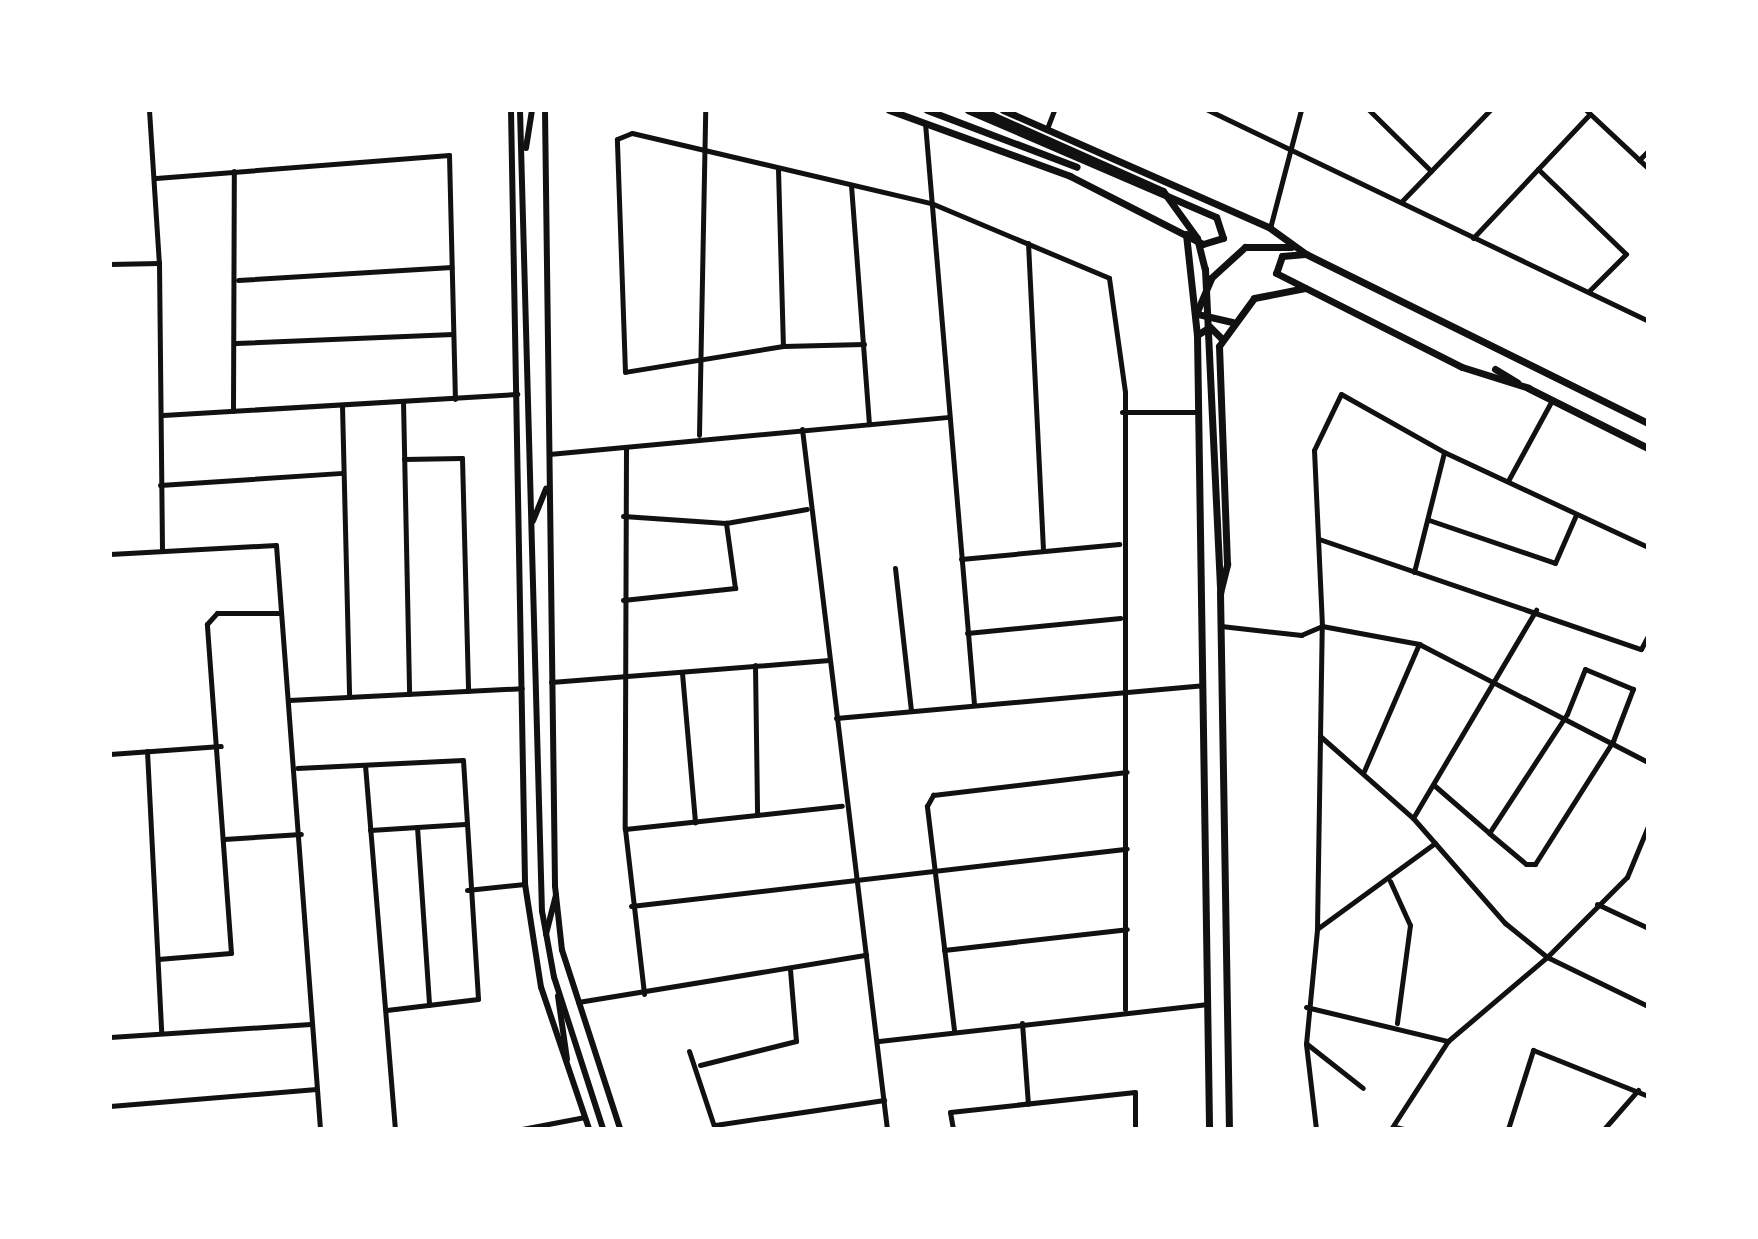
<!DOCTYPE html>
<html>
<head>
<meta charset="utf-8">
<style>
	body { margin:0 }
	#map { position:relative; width:1758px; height:1239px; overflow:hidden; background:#fff; font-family:"Fira Sans Condensed",sans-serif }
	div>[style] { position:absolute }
	.minor>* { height:5px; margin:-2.5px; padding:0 2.5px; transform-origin:2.5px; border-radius:2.5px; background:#111 }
	.tertiary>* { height:6px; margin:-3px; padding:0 3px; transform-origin:3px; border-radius:3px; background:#111 }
	.secondary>* { height:7px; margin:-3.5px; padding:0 3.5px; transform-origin:3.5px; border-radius:3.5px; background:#111 }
	.primary>* { height:7px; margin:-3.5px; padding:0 3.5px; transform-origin:3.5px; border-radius:3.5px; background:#111 }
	span { translate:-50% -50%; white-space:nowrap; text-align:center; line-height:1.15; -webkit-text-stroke:6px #fff; paint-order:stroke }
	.frame { position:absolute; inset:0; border:112px solid #fff; pointer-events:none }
</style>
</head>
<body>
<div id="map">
	<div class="minor">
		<i style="left:149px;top:110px;width:153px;rotate:86.3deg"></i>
		<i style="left:159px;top:263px;width:287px;rotate:89.4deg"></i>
		<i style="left:1208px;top:110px;width:488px;rotate:25.6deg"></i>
		<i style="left:1369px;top:110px;width:87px;rotate:44.5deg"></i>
		<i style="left:1586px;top:110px;width:85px;rotate:43.1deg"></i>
		<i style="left:925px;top:123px;width:583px;rotate:85.18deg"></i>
		<i style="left:1048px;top:126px;width:17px;rotate:-69deg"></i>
		<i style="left:1639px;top:160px;width:13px;rotate:-45deg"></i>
		<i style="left:778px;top:169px;width:177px;rotate:88.4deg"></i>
		<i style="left:1538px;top:169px;width:122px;rotate:44deg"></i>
		<i style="left:1626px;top:254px;width:52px;rotate:135deg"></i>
		<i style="left:156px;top:178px;width:294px;rotate:-4.5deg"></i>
		<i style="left:449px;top:155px;width:244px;rotate:88.6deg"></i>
		<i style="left:851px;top:185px;width:240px;rotate:85.7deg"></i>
		<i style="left:1402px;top:201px;width:127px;rotate:-46deg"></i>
		<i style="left:1270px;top:228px;width:122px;rotate:-75.3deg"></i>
		<i style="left:1473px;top:238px;width:170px;rotate:-46.7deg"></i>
		<i style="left:1028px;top:243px;width:308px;rotate:87.2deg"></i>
		<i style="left:110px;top:264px;width:49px;rotate:-1.2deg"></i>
		<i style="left:238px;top:280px;width:214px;rotate:-3.5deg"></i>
		<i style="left:236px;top:343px;width:217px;rotate:-2.4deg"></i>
		<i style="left:864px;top:344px;width:81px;rotate:178.6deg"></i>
		<i style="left:783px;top:346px;width:160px;rotate:170.7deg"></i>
		<i style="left:625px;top:372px;width:233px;rotate:-92deg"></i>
		<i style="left:617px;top:139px;width:16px;rotate:-22deg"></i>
		<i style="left:632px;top:133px;width:307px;rotate:13.2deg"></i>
		<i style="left:931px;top:203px;width:193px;rotate:22.8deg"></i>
		<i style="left:1109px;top:278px;width:115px;rotate:82deg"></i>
		<i style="left:1125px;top:392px;width:617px;rotate:90deg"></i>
		<i style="left:403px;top:401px;width:293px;rotate:88.8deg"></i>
		<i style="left:342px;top:405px;width:292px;rotate:88.6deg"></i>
		<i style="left:233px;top:411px;width:240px;rotate:-89.8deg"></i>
		<i style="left:1122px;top:412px;width:75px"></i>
		<i style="left:163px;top:415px;width:355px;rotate:-3.4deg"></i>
		<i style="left:802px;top:429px;width:705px;rotate:83.08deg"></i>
		<i style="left:699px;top:435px;width:325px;rotate:-88.9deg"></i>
		<i style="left:626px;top:448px;width:381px;rotate:90.2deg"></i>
		<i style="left:625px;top:829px;width:166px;rotate:83.4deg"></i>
		<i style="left:549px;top:454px;width:402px;rotate:-5.3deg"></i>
		<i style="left:404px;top:459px;width:58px;rotate:-1deg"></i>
		<i style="left:462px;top:458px;width:233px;rotate:88.5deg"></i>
		<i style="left:1509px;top:479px;width:90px;rotate:-61.4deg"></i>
		<i style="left:160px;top:485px;width:183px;rotate:-3.8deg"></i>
		<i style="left:623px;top:516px;width:103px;rotate:3.9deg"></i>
		<i style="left:726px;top:523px;width:82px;rotate:-9.8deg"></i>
		<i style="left:1429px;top:520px;width:133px;rotate:18.8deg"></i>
		<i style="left:1555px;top:563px;width:52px;rotate:-66.4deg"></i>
		<i style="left:1319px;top:539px;width:340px;rotate:18.9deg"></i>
		<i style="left:1641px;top:649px;width:15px;rotate:-62deg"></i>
		<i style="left:110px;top:554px;width:166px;rotate:-3.1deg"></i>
		<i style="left:276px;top:545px;width:586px;rotate:85.69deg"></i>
		<i style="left:961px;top:559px;width:159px;rotate:-5.4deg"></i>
		<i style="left:895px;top:568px;width:144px;rotate:83.6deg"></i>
		<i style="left:1414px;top:572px;width:123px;rotate:-75.9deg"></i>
		<i style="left:623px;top:600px;width:113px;rotate:-6.1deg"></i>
		<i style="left:735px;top:588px;width:66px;rotate:-97.9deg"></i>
		<i style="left:1221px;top:626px;width:81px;rotate:6.4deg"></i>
		<i style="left:1301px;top:635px;width:23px;rotate:-23deg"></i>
		<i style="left:1322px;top:626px;width:99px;rotate:10.5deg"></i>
		<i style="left:1419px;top:644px;width:258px;rotate:27.3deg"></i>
		<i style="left:967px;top:633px;width:154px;rotate:-5.6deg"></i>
		<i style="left:755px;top:665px;width:150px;rotate:89.2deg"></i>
		<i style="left:682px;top:673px;width:150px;rotate:85deg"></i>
		<i style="left:551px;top:682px;width:279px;rotate:-4.5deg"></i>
		<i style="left:289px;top:700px;width:233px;rotate:-2.9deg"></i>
		<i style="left:836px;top:718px;width:368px;rotate:-5.1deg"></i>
		<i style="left:1320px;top:736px;width:124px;rotate:41.4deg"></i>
		<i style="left:1413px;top:818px;width:140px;rotate:48.8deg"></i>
		<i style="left:1505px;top:923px;width:54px;rotate:39deg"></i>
		<i style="left:1547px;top:957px;width:112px;rotate:25.9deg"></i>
		<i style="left:147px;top:751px;width:281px;rotate:87.1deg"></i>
		<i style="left:110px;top:754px;width:111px;rotate:-4.1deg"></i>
		<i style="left:365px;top:765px;width:365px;rotate:85.3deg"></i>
		<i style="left:297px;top:768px;width:166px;rotate:-2.8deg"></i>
		<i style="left:463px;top:760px;width:239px;rotate:86.4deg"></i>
		<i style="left:478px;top:999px;width:92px;rotate:173.1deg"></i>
		<i style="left:1364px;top:771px;width:138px;rotate:-66.6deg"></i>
		<i style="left:1435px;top:786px;width:72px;rotate:41deg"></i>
		<i style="left:1489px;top:833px;width:48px;rotate:40deg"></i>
		<i style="left:1526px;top:864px;width:9px"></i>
		<i style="left:1535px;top:864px;width:146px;rotate:-57.6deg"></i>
		<i style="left:1613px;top:741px;width:56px;rotate:-69deg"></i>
		<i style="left:1633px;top:689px;width:52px;rotate:-157.4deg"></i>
		<i style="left:1585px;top:669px;width:48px;rotate:111.8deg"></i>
		<i style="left:1567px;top:714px;width:142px;rotate:123.2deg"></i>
		<i style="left:1413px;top:818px;width:242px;rotate:-59.4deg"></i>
		<i style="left:417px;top:827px;width:178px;rotate:86.1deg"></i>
		<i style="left:625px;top:829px;width:218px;rotate:-6.1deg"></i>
		<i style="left:370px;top:830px;width:95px;rotate:-3.6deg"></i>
		<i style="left:224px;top:839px;width:77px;rotate:-3.7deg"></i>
		<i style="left:1390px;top:881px;width:48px;rotate:65.6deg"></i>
		<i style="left:1410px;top:925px;width:99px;rotate:97.6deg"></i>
		<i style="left:467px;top:890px;width:58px;rotate:-5.9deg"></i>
		<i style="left:1597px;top:904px;width:56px;rotate:25.2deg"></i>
		<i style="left:631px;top:906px;width:499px;rotate:-6.6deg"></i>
		<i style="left:1317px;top:929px;width:146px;rotate:-36.1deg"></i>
		<i style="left:944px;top:950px;width:184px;rotate:-6.5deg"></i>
		<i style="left:158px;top:959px;width:73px;rotate:-4.7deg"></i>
		<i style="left:231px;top:953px;width:330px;rotate:-94.2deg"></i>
		<i style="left:207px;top:624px;width:15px;rotate:-48deg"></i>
		<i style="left:217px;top:613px;width:62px"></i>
		<i style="left:578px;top:1002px;width:292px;rotate:-9.3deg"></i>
		<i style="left:1306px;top:1007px;width:146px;rotate:13.5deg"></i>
		<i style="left:1022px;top:1023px;width:81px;rotate:85.8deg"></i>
		<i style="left:954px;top:1030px;width:226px;rotate:-96.9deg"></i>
		<i style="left:927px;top:806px;width:13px;rotate:-61deg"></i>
		<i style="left:933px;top:795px;width:195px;rotate:-6.8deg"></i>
		<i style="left:110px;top:1037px;width:201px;rotate:-3.7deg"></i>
		<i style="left:879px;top:1041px;width:331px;rotate:-6.4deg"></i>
		<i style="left:1307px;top:1044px;width:71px;rotate:38.2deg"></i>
		<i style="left:689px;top:1051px;width:82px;rotate:71.6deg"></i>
		<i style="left:700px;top:1065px;width:99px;rotate:-14deg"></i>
		<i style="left:796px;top:1041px;width:71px;rotate:-94.8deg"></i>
		<i style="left:110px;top:1106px;width:207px;rotate:-4.7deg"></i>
		<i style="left:715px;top:1125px;width:171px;rotate:-8.4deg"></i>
		<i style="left:1395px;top:1127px;width:9px;rotate:13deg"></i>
		<i style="left:522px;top:1129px;width:64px;rotate:-10.8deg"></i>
		<i style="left:953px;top:1129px;width:17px;rotate:-100deg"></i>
		<i style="left:950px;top:1112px;width:186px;rotate:-6.2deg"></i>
		<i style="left:1135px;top:1092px;width:37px;rotate:90deg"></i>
		<i style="left:1316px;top:1129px;width:86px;rotate:-96.7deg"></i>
		<i style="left:1306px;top:1044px;width:116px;rotate:-84.5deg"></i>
		<i style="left:1317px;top:929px;width:303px;rotate:-89.1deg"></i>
		<i style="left:1322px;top:626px;width:176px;rotate:-92.6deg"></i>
		<i style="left:1314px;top:450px;width:62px;rotate:-64.3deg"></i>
		<i style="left:1341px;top:394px;width:118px;rotate:29.4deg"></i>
		<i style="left:1444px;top:452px;width:225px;rotate:25deg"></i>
		<i style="left:1391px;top:1129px;width:105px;rotate:-57.1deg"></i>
		<i style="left:1448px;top:1041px;width:130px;rotate:-40.3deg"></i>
		<i style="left:1547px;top:957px;width:113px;rotate:-45deg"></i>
		<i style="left:1627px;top:877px;width:55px;rotate:-67.6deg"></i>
		<i style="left:1508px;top:1129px;width:83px;rotate:-72.4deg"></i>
		<i style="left:1533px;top:1050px;width:124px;rotate:21.8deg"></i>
		<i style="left:1604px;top:1129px;width:52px;rotate:-48.9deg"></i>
	</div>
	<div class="tertiary">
		<i style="left:511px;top:110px;width:774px;rotate:88.96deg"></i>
		<i style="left:525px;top:884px;width:104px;rotate:81.2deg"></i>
		<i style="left:541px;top:987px;width:150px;rotate:71.3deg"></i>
		<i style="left:520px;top:110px;width:801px;rotate:88.43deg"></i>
		<i style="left:542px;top:911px;width:67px;rotate:79.7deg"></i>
		<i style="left:554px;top:977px;width:160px;rotate:72.1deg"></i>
		<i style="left:545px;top:110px;width:776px;rotate:89.26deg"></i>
		<i style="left:555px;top:886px;width:64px;rotate:83.8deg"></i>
		<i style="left:562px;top:950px;width:188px;rotate:72deg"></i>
		<i style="left:526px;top:148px;width:38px;rotate:-81deg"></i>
		<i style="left:533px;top:521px;width:35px;rotate:-68deg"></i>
		<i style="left:546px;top:934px;width:40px;rotate:-75.6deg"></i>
		<i style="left:558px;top:996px;width:64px;rotate:81.9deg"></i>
	</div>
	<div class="secondary">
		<i style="left:981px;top:110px;width:199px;rotate:24deg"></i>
		<i style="left:1163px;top:191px;width:58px;rotate:54.1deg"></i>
		<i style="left:1197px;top:238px;width:32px;rotate:76deg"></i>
		<i style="left:1205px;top:269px;width:324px;rotate:87.3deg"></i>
		<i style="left:1220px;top:593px;width:536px;rotate:89.04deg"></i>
		<i style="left:1186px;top:234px;width:102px;rotate:83.8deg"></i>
		<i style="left:1197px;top:335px;width:794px;rotate:89.13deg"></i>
	</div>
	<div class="primary">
		<i style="left:889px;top:110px;width:193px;rotate:20deg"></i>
		<i style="left:1070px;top:176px;width:149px;rotate:27.1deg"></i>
		<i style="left:1203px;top:244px;width:21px;rotate:-17deg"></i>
		<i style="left:1223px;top:238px;width:22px;rotate:-108deg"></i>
		<i style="left:1216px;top:217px;width:270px;rotate:-156.7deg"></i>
		<i style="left:927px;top:110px;width:160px;rotate:20.8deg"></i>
		<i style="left:1003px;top:110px;width:292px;rotate:23.8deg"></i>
		<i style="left:1270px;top:228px;width:44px;rotate:35.8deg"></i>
		<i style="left:1306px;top:254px;width:381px;rotate:26.3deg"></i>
		<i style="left:1305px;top:254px;width:23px;rotate:175deg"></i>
		<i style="left:1282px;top:256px;width:18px;rotate:109deg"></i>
		<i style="left:1276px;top:273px;width:208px;rotate:26.8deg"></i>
		<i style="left:1462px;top:367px;width:70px;rotate:17.4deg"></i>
		<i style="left:1232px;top:322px;width:37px;rotate:-167deg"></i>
		<i style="left:1196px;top:314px;width:39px;rotate:-67deg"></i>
		<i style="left:1211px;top:278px;width:46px;rotate:-42.4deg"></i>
		<i style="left:1245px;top:247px;width:46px"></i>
		<i style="left:1197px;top:335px;width:15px;rotate:-32deg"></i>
		<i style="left:1210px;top:327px;width:16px;rotate:45deg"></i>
		<i style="left:1495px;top:369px;width:26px;rotate:31deg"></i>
		<i style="left:1528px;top:388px;width:134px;rotate:26.6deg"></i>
		<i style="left:1220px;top:593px;width:30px;rotate:-76deg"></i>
		<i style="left:1227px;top:564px;width:218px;rotate:-92.1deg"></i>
		<i style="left:1219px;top:346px;width:59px;rotate:-53.9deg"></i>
		<i style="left:1254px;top:298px;width:52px;rotate:-11.1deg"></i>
	</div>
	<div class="frame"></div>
</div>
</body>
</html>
